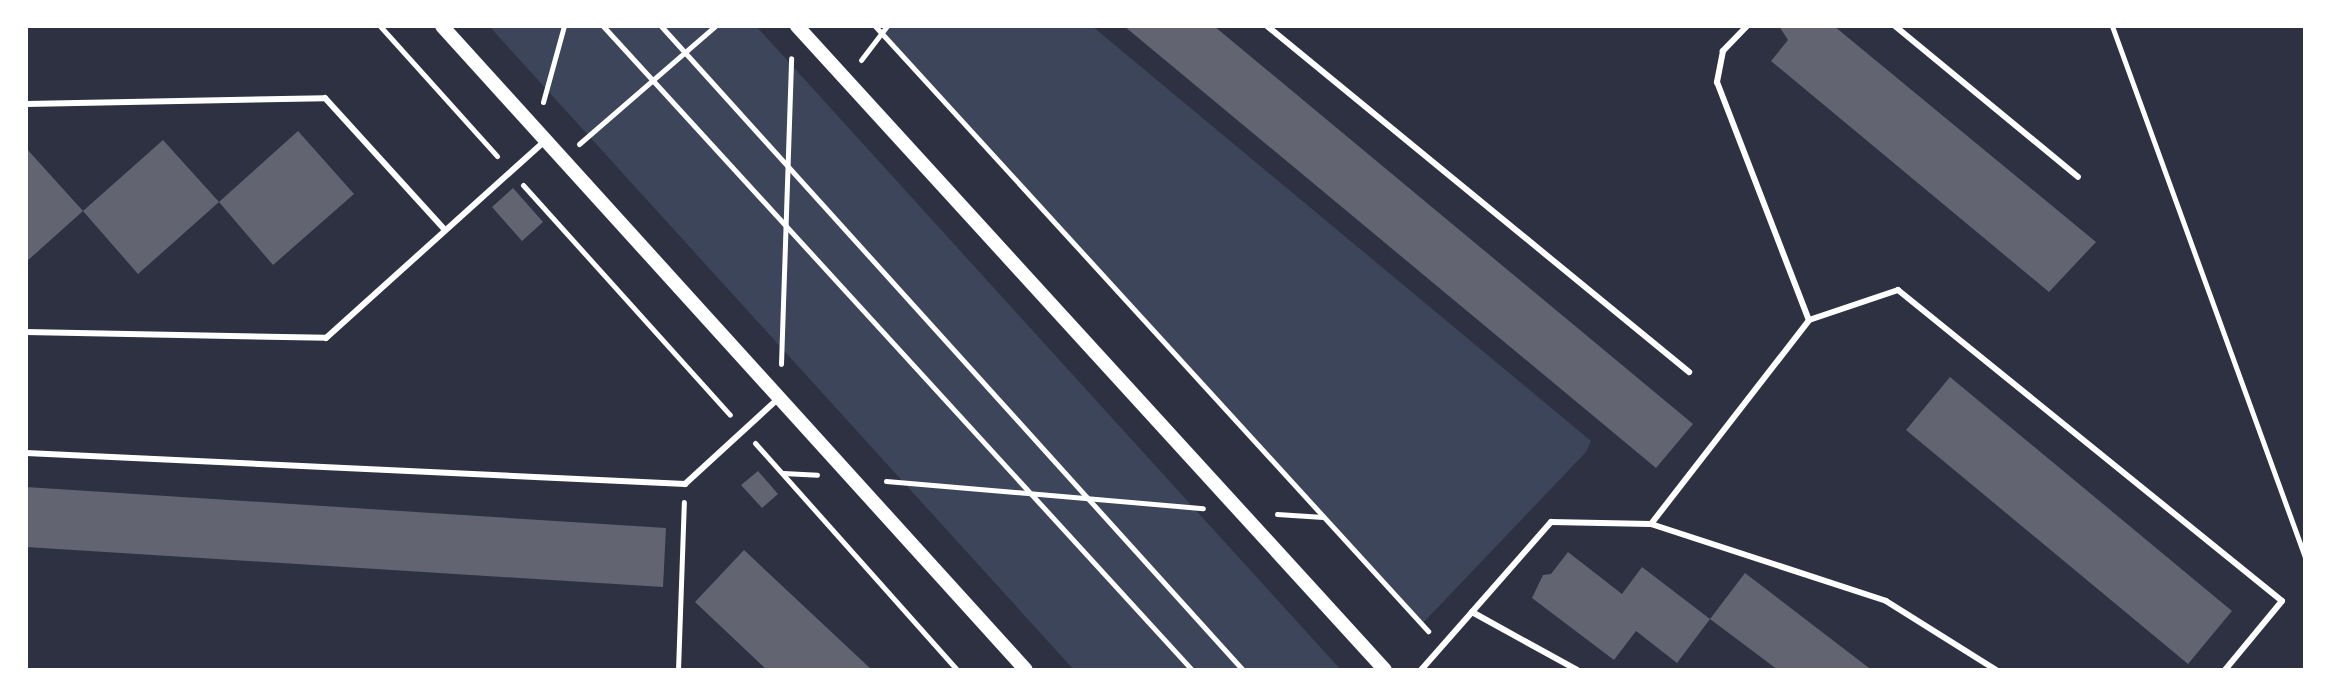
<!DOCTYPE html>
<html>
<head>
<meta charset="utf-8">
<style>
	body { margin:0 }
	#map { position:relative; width:2331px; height:696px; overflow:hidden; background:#2d3142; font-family:"Source Sans 3",sans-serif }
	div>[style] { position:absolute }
	.green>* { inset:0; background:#3c4559 }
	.building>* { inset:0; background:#626471 }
	.path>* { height:5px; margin:-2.5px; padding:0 2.5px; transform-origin:2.5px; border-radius:2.5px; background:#fff }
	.service>* { height:6px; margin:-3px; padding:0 3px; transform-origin:3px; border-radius:3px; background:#fff }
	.tertiary>* { height:14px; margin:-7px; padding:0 7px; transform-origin:7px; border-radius:7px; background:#fff }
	span { translate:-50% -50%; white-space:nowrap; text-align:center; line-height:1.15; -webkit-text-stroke:7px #fff; paint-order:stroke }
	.frame { position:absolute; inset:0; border:28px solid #fff; pointer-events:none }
</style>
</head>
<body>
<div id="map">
	<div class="green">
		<i style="clip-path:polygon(489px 26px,756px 26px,1341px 670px,1074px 670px)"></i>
		<i style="clip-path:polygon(887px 26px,1092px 26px,1591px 441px,1586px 452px,1422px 624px,882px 33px)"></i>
	</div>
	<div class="building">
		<i style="clip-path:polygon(1124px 26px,1214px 26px,1693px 424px,1656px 468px)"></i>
		<i style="clip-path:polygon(1779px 26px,1834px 26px,2096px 242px,2049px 292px,1771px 61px,1788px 40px)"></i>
		<i style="clip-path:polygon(298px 131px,354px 194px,273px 265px,219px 202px,138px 274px,83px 211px,163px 140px,219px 202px)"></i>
		<i style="clip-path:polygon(26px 148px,83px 211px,26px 262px)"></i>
		<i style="clip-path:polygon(513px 188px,543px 222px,522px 241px,492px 207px)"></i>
		<i style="clip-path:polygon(1950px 377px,2232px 611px,2188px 664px,1906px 430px)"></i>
		<i style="clip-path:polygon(758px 471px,778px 494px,762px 508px,741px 485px)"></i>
		<i style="clip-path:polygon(26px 487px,666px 528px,663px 587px,26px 547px)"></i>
		<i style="clip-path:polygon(744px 550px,872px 670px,767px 670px,695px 602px)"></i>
		<i style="clip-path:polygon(1568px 552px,1622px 594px,1642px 567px,1710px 619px,1677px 663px,1636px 631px,1614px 660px,1532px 598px,1543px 575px,1551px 574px)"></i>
		<i style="clip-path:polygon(1745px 573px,1869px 668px,1868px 670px,1778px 670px,1710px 619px)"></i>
	</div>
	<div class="path">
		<i style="left:380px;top:26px;width:175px;rotate:48deg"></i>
		<i style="left:603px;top:26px;width:873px;rotate:47.55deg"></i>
		<i style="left:661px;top:26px;width:868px;rotate:47.9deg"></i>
		<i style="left:875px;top:26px;width:820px;rotate:47.57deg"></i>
		<i style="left:2112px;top:26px;width:565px;rotate:70.03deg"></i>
		<i style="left:861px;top:60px;width:43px;rotate:-52.6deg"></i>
		<i style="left:543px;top:102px;width:79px;rotate:-74.6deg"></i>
		<i style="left:579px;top:144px;width:180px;rotate:-40.9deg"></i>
		<i style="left:523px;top:185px;width:309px;rotate:48deg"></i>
		<i style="left:781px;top:364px;width:306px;rotate:-88.1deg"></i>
		<i style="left:755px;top:443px;width:304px;rotate:48.3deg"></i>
		<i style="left:783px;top:473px;width:34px;rotate:3deg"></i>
		<i style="left:886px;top:481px;width:318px;rotate:4.9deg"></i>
		<i style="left:1277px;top:514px;width:46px;rotate:3.7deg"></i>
		<i style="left:678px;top:670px;width:168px;rotate:-88deg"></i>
	</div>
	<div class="service">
		<i style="left:1267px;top:26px;width:546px;rotate:39.35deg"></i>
		<i style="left:1747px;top:26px;width:35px;rotate:134deg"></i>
		<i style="left:1723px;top:51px;width:32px;rotate:101deg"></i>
		<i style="left:1717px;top:82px;width:255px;rotate:68.9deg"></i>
		<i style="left:1895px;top:26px;width:237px;rotate:39.5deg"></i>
		<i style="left:26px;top:104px;width:299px;rotate:-1.1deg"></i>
		<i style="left:325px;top:98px;width:178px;rotate:47.7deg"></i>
		<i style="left:26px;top:332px;width:300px;rotate:1.1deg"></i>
		<i style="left:326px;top:338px;width:296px;rotate:-42deg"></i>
		<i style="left:26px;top:453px;width:660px;rotate:2.69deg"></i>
		<i style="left:685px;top:484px;width:129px;rotate:-42.5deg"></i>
		<i style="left:1651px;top:524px;width:258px;rotate:-52.2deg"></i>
		<i style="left:1809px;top:320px;width:94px;rotate:-18.6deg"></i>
		<i style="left:1898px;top:290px;width:494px;rotate:39deg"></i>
		<i style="left:2282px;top:601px;width:89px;rotate:129.6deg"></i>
		<i style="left:1472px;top:612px;width:120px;rotate:-48.7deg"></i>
		<i style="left:1551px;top:522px;width:100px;rotate:1.1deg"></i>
		<i style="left:1651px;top:524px;width:247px;rotate:18.1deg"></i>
		<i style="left:1886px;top:601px;width:130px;rotate:32.1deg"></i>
		<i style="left:1421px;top:670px;width:77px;rotate:-48.7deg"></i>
		<i style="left:1472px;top:612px;width:120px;rotate:28.9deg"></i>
	</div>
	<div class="tertiary">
		<i style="left:442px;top:26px;width:869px;rotate:47.8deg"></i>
		<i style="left:797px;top:26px;width:872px;rotate:47.6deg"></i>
	</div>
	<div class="frame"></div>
</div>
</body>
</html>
